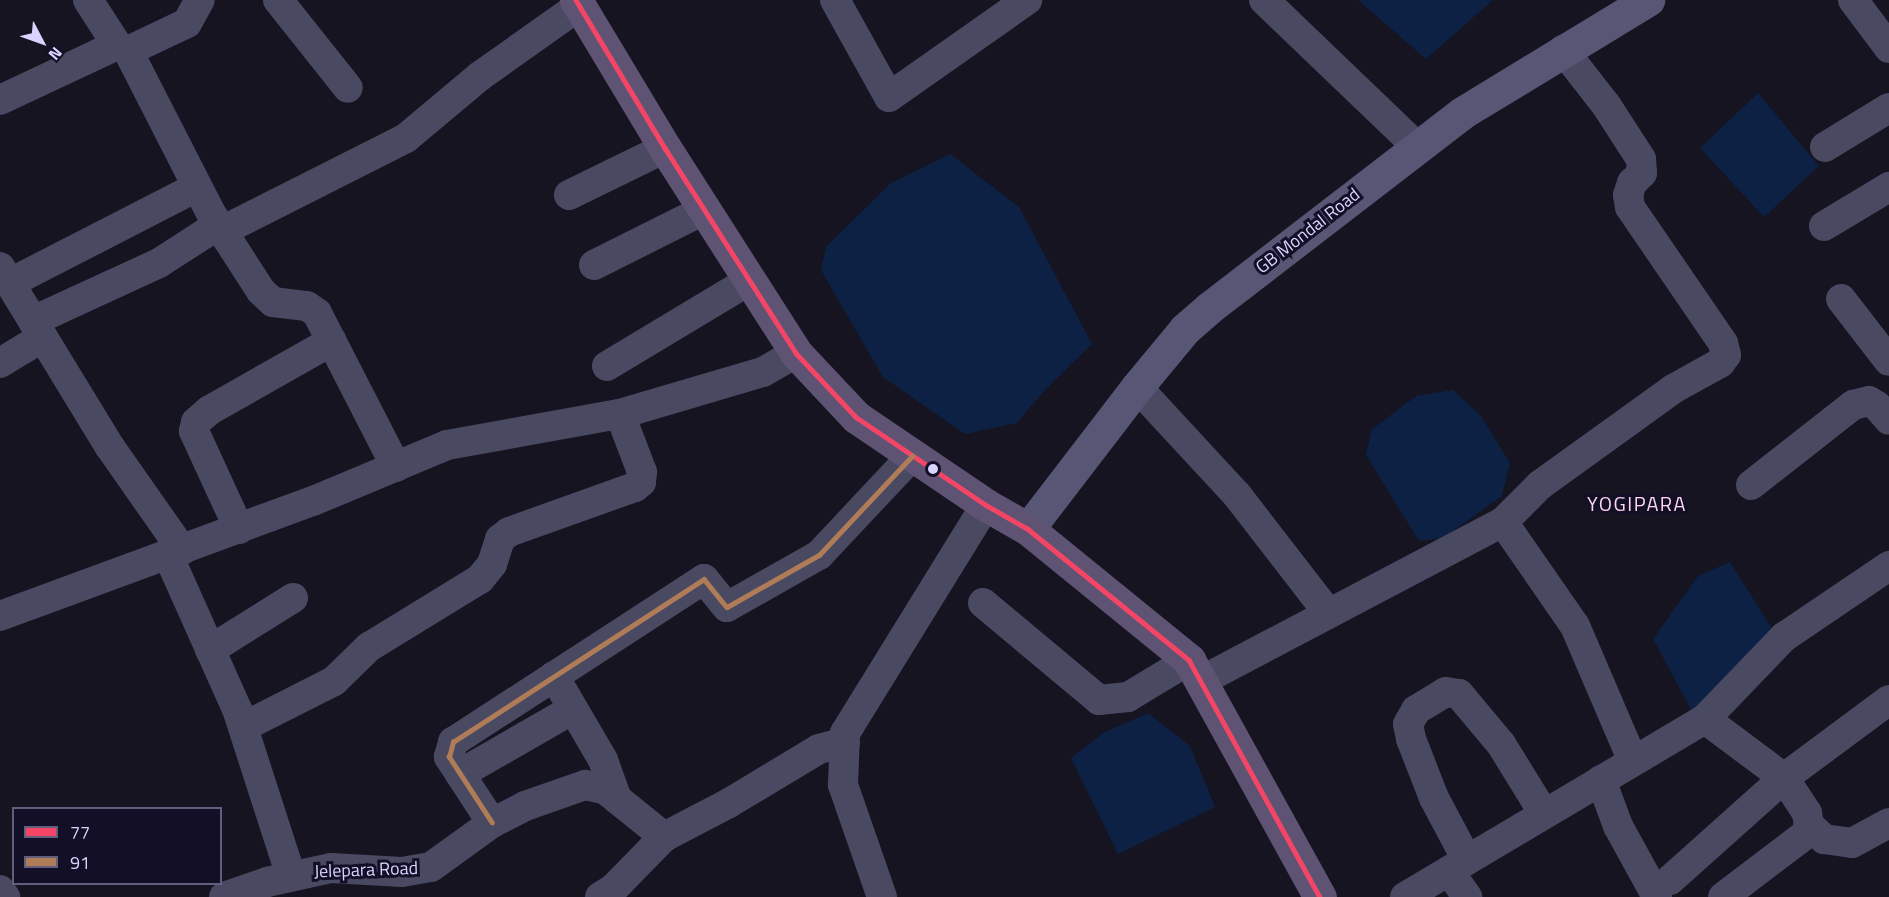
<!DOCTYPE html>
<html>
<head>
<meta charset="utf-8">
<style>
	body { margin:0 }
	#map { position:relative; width:1889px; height:897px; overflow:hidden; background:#161421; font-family:"Titillium Web",sans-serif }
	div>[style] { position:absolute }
	.water>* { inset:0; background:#0d2144 }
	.street>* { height:30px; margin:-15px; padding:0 15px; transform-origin:15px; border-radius:15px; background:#4a4962 }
	.secondary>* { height:33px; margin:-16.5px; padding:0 16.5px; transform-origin:16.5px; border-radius:16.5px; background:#575674 }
	.primary>* { height:33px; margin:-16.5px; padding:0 16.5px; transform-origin:16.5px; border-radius:16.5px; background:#5e5373 }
	.bus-1>* { height:4.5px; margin:-2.25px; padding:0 2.25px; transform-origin:2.25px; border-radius:2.25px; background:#f34667 }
	.bus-2>* { height:4.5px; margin:-2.25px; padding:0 2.25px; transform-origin:2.25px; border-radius:2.25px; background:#b07c57 }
	.dots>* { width:16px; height:16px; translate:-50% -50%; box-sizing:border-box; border:3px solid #130f26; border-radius:50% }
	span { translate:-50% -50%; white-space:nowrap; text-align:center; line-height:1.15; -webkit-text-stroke:6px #130f26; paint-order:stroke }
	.street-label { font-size:18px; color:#d9d4ff }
	.neighbourhood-label { font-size:20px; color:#ffd6f0; letter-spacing:1.5px }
	.legend { position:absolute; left:12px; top:807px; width:210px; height:78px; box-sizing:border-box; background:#130f26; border:2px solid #625e7d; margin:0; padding:8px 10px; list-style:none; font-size:18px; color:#d9d4ff }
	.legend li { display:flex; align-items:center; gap:12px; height:30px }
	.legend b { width:30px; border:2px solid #625e7d }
	.north { position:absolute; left:12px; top:12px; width:60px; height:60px; -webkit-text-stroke:4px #130f26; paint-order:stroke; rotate:131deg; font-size:16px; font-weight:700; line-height:24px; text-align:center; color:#d9d4ff }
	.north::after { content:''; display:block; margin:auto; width:21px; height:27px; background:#d9d4ff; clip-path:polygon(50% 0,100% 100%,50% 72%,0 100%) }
</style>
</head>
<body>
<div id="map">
	<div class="water">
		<i style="clip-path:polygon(1358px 0,1493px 0,1426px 59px)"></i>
		<i style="clip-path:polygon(1758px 93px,1819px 166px,1764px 217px,1700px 148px)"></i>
		<i style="clip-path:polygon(950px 154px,1019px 207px,1092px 344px,1044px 391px,1017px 423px,965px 434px,883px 377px,821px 270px,826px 247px,891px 183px)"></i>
		<i style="clip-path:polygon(1453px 390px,1481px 416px,1510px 463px,1502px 496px,1443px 538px,1419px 541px,1366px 455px,1372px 429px,1416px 396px)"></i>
		<i style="clip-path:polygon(1730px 562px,1774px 632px,1693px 713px,1653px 639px,1698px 576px)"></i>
		<i style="clip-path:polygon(1148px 713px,1190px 746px,1215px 807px,1118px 854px,1071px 758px,1103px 733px)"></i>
	</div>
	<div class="street">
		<i style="left:88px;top:0;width:54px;rotate:57.2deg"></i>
		<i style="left:117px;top:45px;width:13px;rotate:29deg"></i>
		<i style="left:128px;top:51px;width:184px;rotate:62.9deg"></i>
		<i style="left:212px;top:215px;width:90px;rotate:57.2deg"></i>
		<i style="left:261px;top:291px;width:16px;rotate:43deg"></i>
		<i style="left:273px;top:302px;width:34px;rotate:7deg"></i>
		<i style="left:307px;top:306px;width:12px;rotate:35deg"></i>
		<i style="left:317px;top:313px;width:173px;rotate:62.8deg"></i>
		<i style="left:278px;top:0;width:112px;rotate:51.5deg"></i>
		<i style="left:835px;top:0;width:111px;rotate:60.9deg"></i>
		<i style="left:889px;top:97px;width:169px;rotate:-35.1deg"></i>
		<i style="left:1264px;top:0;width:211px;rotate:43.8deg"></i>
		<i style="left:1853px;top:0;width:60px;rotate:53.1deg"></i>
		<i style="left:128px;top:51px;width:65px;rotate:-25.4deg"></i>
		<i style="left:187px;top:23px;width:26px;rotate:-61deg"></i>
		<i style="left:0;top:100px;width:129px;rotate:-25.2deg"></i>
		<i style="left:1825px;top:147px;width:75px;rotate:-31.4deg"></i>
		<i style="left:569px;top:195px;width:107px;rotate:-26.1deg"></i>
		<i style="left:1824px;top:226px;width:76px;rotate:-31deg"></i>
		<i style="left:222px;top:231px;width:206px;rotate:-26.8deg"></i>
		<i style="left:406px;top:138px;width:97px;rotate:-40deg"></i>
		<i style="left:480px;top:76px;width:121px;rotate:-35.3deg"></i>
		<i style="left:594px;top:265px;width:123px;rotate:-26.6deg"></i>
		<i style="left:0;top:267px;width:211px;rotate:58.6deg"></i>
		<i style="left:110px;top:447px;width:126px;rotate:55deg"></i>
		<i style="left:10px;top:283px;width:210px;rotate:-27.2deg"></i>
		<i style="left:1841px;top:299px;width:78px;rotate:52.3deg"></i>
		<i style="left:33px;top:321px;width:139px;rotate:-24.7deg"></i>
		<i style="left:159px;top:263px;width:70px;rotate:-32.8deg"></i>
		<i style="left:0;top:363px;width:50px;rotate:-31.2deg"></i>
		<i style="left:607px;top:366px;width:167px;rotate:-31deg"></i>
		<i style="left:1137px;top:387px;width:147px;rotate:47.2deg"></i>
		<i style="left:1237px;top:495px;width:150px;rotate:52.3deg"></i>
		<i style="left:1751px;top:485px;width:130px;rotate:-38.1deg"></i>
		<i style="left:1853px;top:405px;width:16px;rotate:-14deg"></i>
		<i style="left:1869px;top:401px;width:9px;rotate:32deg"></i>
		<i style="left:1877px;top:406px;width:18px;rotate:49deg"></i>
		<i style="left:1503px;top:522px;width:52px;rotate:-45deg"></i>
		<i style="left:1540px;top:485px;width:164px;rotate:-35.8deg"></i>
		<i style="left:1673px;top:389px;width:54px;rotate:-29deg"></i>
		<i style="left:1720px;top:363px;width:10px;rotate:-53deg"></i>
		<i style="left:1726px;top:355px;width:12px;rotate:-104deg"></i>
		<i style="left:1723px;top:343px;width:165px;rotate:-124.4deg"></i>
		<i style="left:1630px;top:207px;width:12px;rotate:-99deg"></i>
		<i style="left:1628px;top:195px;width:13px;rotate:-72deg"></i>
		<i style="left:1632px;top:183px;width:14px;rotate:-45deg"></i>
		<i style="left:1642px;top:173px;width:14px;rotate:-94deg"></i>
		<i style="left:1641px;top:159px;width:64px;rotate:-122.9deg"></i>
		<i style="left:1606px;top:105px;width:70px;rotate:-128deg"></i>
		<i style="left:239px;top:529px;width:108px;rotate:-114.7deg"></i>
		<i style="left:194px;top:431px;width:9px;rotate:-77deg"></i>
		<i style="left:196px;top:422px;width:18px;rotate:-41deg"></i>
		<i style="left:210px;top:410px;width:140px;rotate:-29.5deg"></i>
		<i style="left:168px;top:555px;width:169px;rotate:65.9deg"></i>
		<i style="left:237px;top:709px;width:176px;rotate:72.1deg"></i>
		<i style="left:983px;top:603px;width:151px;rotate:39.9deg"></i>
		<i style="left:1099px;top:700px;width:29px;rotate:-6deg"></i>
		<i style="left:1128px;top:697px;width:71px;rotate:-31.2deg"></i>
		<i style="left:0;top:616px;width:333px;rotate:-20.2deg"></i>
		<i style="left:313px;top:501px;width:145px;rotate:-22.7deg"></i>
		<i style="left:447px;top:445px;width:176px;rotate:-10.2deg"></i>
		<i style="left:620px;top:414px;width:149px;rotate:-16.4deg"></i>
		<i style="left:763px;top:372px;width:38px;rotate:-30deg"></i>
		<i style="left:210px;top:650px;width:98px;rotate:-32.1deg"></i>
		<i style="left:554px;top:676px;width:97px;rotate:59.7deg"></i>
		<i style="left:603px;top:760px;width:41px;rotate:70.3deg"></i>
		<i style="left:1201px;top:681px;width:341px;rotate:-27.8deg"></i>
		<i style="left:1503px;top:522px;width:126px;rotate:55.3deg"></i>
		<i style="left:1575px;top:626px;width:147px;rotate:66.8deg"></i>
		<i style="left:1705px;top:719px;width:99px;rotate:36.8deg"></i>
		<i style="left:1784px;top:778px;width:42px;rotate:56.7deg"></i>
		<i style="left:1807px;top:813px;width:12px;rotate:81deg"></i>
		<i style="left:1809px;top:825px;width:9px;rotate:108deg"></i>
		<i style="left:1806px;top:834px;width:104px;rotate:142.8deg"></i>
		<i style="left:243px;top:727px;width:102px;rotate:-26.8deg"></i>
		<i style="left:334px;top:681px;width:49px;rotate:-44.2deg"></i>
		<i style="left:369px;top:647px;width:130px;rotate:-31.5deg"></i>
		<i style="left:480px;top:579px;width:19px;rotate:-51deg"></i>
		<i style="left:492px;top:564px;width:26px;rotate:-72deg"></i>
		<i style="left:500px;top:539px;width:11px;rotate:-38deg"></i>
		<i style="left:509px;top:532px;width:134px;rotate:-19.7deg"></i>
		<i style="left:635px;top:487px;width:8px;rotate:-40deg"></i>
		<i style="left:641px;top:482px;width:10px;rotate:-84deg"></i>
		<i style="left:642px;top:472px;width:62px;rotate:-110.8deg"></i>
		<i style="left:460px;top:774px;width:130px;rotate:-29.9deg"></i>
		<i style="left:1601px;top:780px;width:49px;rotate:69.7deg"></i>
		<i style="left:1618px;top:826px;width:81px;rotate:61.2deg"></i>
		<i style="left:492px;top:823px;width:79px;rotate:-123.1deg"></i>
		<i style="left:449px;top:757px;width:16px;rotate:-75deg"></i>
		<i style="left:453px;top:742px;width:299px;rotate:-33deg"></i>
		<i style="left:704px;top:579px;width:36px;rotate:51deg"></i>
		<i style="left:727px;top:607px;width:106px;rotate:-29.5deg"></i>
		<i style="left:819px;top:555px;width:136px;rotate:-46.8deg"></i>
		<i style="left:1809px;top:825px;width:21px;rotate:43deg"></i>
		<i style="left:1824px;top:839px;width:28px;rotate:8deg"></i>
		<i style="left:1852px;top:843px;width:42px;rotate:-28.4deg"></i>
		<i style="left:1467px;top:860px;width:70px;rotate:-118deg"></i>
		<i style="left:1434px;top:798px;width:63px;rotate:-111.3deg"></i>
		<i style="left:1411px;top:739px;width:15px;rotate:-101deg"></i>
		<i style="left:1408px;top:724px;width:16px;rotate:-60deg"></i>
		<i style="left:1416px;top:710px;width:35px;rotate:-31deg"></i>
		<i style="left:1446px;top:692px;width:13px;rotate:9deg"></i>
		<i style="left:1459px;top:694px;width:65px;rotate:50deg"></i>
		<i style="left:1501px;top:744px;width:82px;rotate:58.4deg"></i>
		<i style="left:1449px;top:871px;width:32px;rotate:55deg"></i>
		<i style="left:1670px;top:880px;width:153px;rotate:-41.8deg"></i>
		<i style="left:1784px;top:778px;width:131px;rotate:-36.6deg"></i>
		<i style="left:0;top:890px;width:9px;rotate:54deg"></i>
		<i style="left:224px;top:897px;width:46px;rotate:-19.2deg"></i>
		<i style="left:267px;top:882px;width:66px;rotate:-12.3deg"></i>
		<i style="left:331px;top:868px;width:71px;rotate:3.2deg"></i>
		<i style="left:402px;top:872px;width:29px;rotate:-10deg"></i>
		<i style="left:431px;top:867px;width:75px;rotate:-35.8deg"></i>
		<i style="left:492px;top:823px;width:37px;rotate:-27deg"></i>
		<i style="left:525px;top:806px;width:64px;rotate:-19.3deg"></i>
		<i style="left:585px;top:785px;width:22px;rotate:13deg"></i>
		<i style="left:606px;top:790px;width:75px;rotate:39deg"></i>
		<i style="left:664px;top:837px;width:73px;rotate:-27.6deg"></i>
		<i style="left:729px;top:803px;width:105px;rotate:-31deg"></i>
		<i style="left:819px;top:749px;width:27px;rotate:-15deg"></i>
		<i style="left:600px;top:897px;width:15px;rotate:-32deg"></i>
		<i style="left:613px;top:889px;width:73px;rotate:-45.6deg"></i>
		<i style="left:882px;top:897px;width:119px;rotate:-109.2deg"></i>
		<i style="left:843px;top:785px;width:52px;rotate:-87.8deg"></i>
		<i style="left:845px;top:733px;width:268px;rotate:-58.3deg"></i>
		<i style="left:1405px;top:897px;width:349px;rotate:-30.7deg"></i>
		<i style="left:1705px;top:719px;width:114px;rotate:-46.1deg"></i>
		<i style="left:1784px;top:637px;width:127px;rotate:-34.1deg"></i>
	</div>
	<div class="secondary">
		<i style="left:1028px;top:529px;width:179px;rotate:-52.5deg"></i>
		<i style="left:1137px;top:387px;width:75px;rotate:-50.4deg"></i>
		<i style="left:1185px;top:329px;width:32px;rotate:-41deg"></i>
		<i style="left:1209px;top:308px;width:319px;rotate:-37.6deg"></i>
		<i style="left:1462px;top:113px;width:218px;rotate:-31.3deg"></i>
	</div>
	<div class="primary">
		<i style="left:576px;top:0;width:173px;rotate:59deg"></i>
		<i style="left:665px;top:148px;width:243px;rotate:57.4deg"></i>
		<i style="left:796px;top:353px;width:88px;rotate:46.8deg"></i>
		<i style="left:856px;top:417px;width:157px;rotate:34.1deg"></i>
		<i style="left:986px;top:505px;width:48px;rotate:29.7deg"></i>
		<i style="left:1028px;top:529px;width:208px;rotate:39.1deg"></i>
		<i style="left:1189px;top:660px;width:271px;rotate:61.1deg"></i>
	</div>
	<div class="bus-1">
		<i style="left:576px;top:0;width:173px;rotate:59deg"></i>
		<i style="left:665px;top:148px;width:243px;rotate:57.4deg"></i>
		<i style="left:796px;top:353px;width:88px;rotate:46.8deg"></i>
		<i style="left:856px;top:417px;width:157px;rotate:34.1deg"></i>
		<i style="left:986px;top:505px;width:48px;rotate:29.7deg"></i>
		<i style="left:1028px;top:529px;width:208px;rotate:39.1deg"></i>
		<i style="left:1189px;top:660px;width:271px;rotate:61.1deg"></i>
	</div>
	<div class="bus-2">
		<i style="left:492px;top:823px;width:79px;rotate:-123.1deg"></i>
		<i style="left:449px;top:757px;width:16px;rotate:-75deg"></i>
		<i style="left:453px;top:742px;width:299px;rotate:-33deg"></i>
		<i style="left:704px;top:579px;width:36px;rotate:51deg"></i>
		<i style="left:727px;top:607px;width:106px;rotate:-29.5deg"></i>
		<i style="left:819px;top:555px;width:136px;rotate:-46.8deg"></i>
	</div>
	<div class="dots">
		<i style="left:933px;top:469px;background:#d9d4ff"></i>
	</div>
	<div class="street-label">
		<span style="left:1308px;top:231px;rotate:-38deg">GB Mondal Road</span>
		<span style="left:366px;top:870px;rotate:-2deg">Jelepara Road</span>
	</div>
	<div class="neighbourhood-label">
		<span style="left:1637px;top:503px">YOGIPARA</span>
	</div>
	<ul class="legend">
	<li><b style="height:8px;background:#f34667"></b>77</li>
	<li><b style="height:8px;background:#b07c57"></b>91</li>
	</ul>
	<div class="north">N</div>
</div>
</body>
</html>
